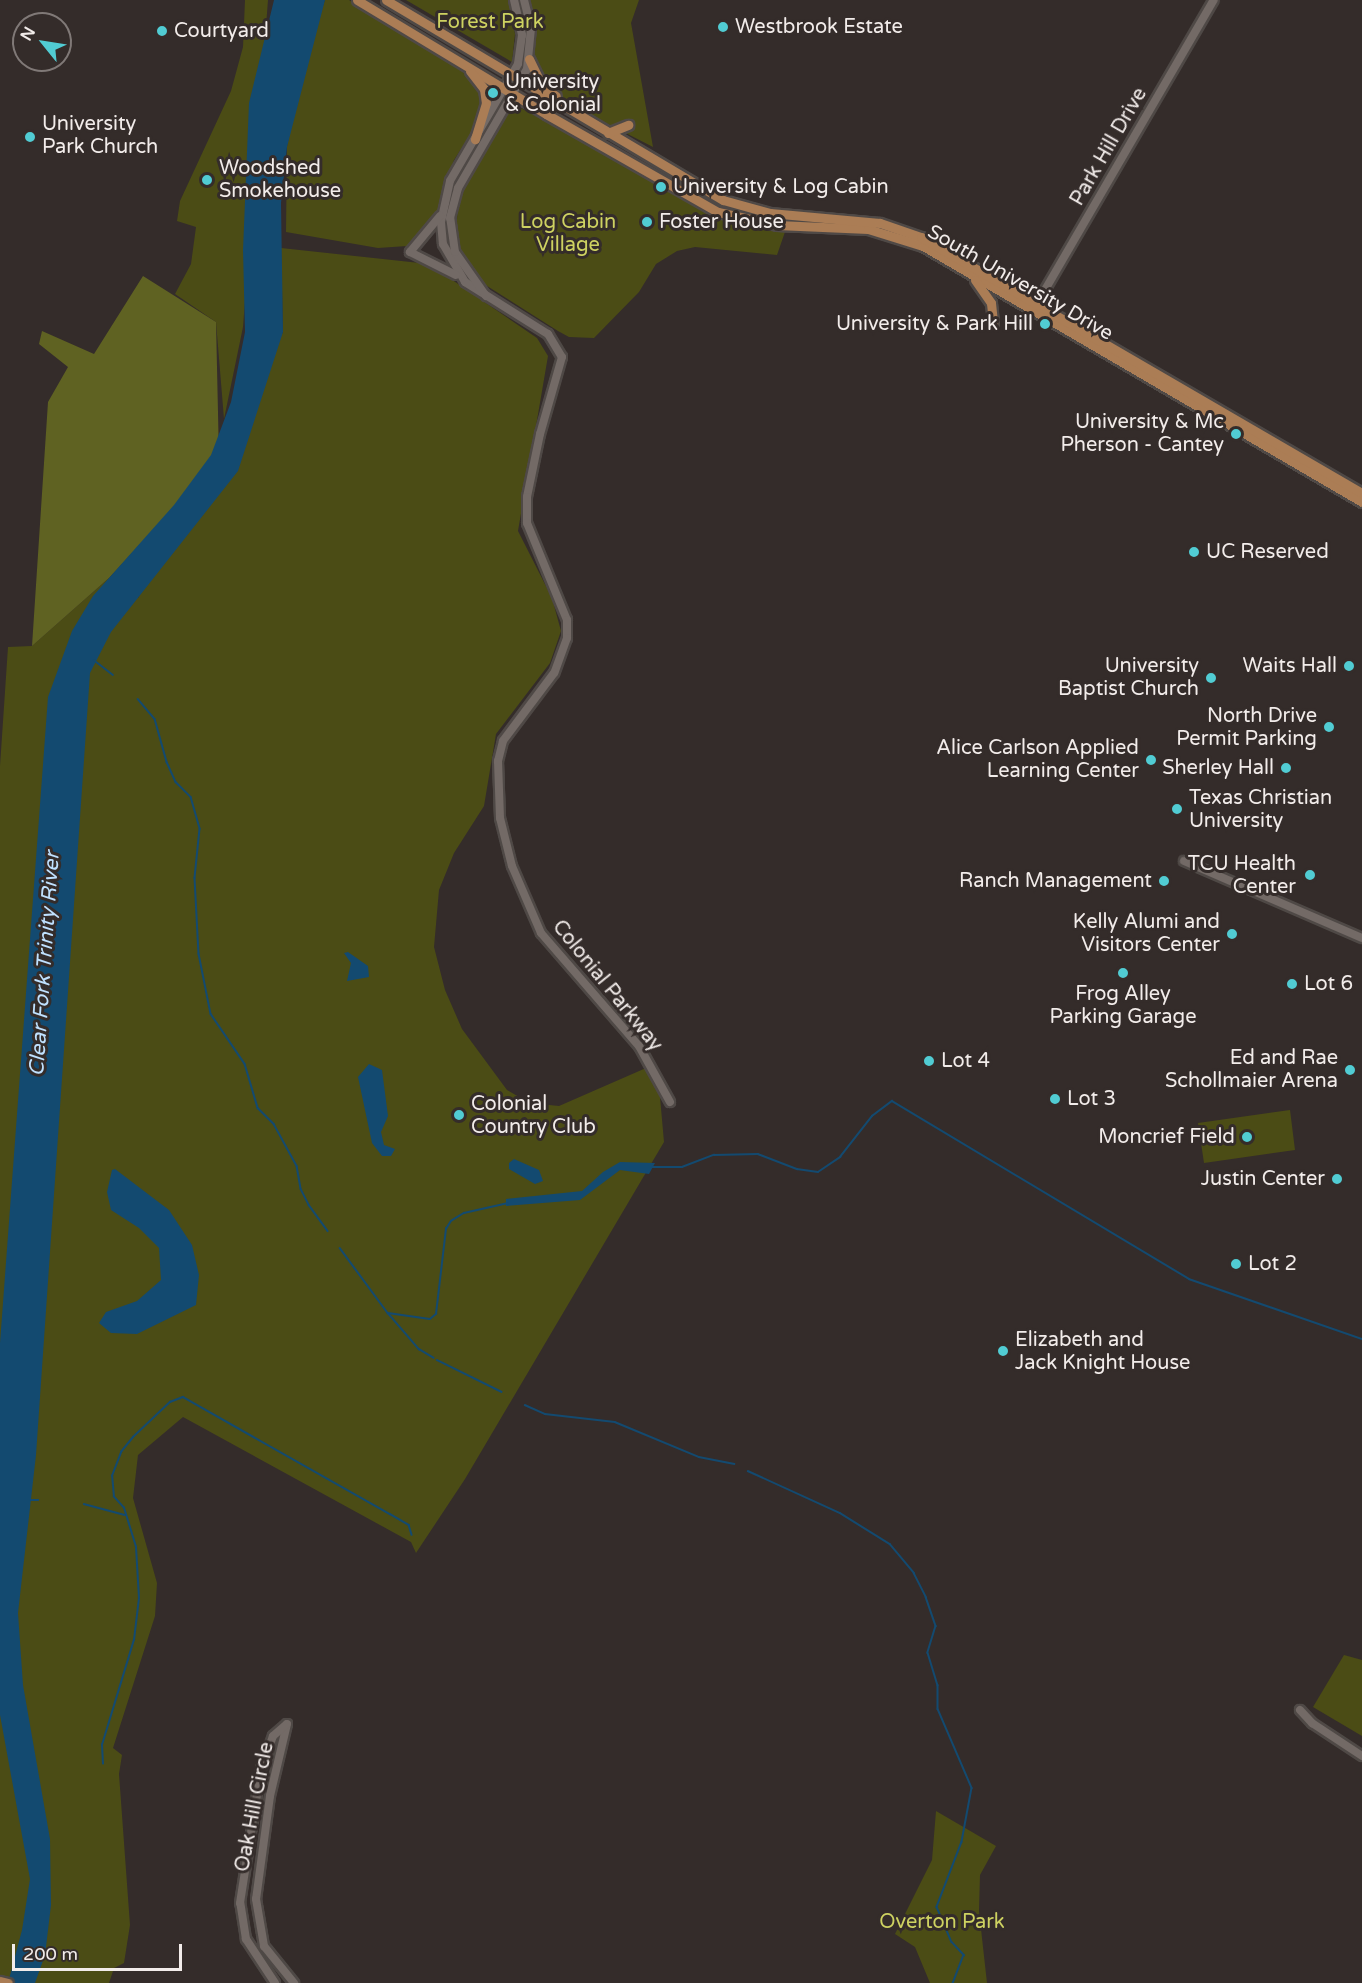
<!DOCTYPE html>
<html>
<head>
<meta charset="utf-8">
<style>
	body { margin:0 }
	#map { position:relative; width:1362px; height:1983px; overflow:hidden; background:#342c2a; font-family:"Varela Round",sans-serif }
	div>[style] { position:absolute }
	.green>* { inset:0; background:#4b4c15 }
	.forest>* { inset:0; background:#5f6222 }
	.water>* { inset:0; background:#134a70 }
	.stream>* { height:1.5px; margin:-0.75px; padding:0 0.75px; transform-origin:0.75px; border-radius:0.75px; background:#134a70 }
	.roads { filter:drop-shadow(2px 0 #4f4946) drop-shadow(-2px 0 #4f4946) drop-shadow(0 2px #4f4946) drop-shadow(0 -2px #4f4946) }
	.minor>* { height:8px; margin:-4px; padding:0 4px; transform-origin:4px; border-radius:4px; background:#736a66 }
	.major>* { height:9px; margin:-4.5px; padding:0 4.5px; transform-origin:4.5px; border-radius:4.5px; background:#ab7d55 }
	.dots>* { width:16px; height:16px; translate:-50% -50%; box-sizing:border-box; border:3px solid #342c2a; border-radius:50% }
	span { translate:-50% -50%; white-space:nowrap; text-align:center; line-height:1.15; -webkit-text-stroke:6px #342c2a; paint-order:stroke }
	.park-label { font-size:20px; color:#ced261 }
	.poi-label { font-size:20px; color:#f2ecea }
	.left { translate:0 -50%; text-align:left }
	.right { translate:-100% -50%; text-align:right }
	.street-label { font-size:20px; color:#f2ecea }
	.water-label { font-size:21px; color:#bfe1ff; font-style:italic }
	.north { position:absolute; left:12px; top:12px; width:60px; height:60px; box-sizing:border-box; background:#342c2a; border:2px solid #807977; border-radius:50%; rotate:300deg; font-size:16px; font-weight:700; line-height:24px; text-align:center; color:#f2ecea }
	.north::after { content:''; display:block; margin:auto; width:21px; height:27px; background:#51ccd3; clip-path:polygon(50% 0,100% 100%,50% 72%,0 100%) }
	.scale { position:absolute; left:12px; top:1944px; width:170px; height:27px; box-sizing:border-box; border:3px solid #f2ecea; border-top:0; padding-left:8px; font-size:18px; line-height:21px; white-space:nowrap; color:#f2ecea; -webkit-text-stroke:4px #342c2a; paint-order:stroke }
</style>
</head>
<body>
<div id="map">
	<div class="green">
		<i style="clip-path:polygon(245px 0,268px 0,243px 327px,224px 419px,216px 322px,175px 294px,191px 264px,196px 227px,177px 221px,180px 201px,231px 91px,243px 47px)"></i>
		<i style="clip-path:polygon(325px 0,349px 0,497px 92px,454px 160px,435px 219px,422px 237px,407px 246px,378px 248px,286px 232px,287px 146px,306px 55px)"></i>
		<i style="clip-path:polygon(406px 0,509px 0,515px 34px,512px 62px)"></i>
		<i style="clip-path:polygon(528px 0,639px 0,631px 23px,653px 147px,575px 107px,548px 88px,535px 64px,534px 28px)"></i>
		<i style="clip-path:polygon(511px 103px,620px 160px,711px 214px,762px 228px,786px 229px,777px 255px,695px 247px,677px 251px,656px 264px,639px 292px,594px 338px,569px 337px,558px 331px,476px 279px,456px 243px,458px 196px)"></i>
		<i style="clip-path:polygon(281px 248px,429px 264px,537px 338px,548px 356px,518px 531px,552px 598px,561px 631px,550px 663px,496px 734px,484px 806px,454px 853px,439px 890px,434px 947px,445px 990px,462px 1029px,507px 1090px,529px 1103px,559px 1106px,646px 1068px,660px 1097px,664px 1142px,465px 1479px,416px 1553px,411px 1542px,183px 1417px,138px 1455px,133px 1498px,157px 1583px,155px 1616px,113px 1748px,122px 1755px,119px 1774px,130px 1925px,124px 1963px,114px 1968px,109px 1983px,0 1983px,0 766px,8px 647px,32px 646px,110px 577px,138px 598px,283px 332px)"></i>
		<i style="clip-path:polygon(1290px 1110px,1295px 1150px,1204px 1163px,1198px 1123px)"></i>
		<i style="clip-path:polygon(1344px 1655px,1362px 1660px,1362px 1736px,1313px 1707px)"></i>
		<i style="clip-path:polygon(936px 1811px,996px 1846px,980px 1875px,979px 1911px,987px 1983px,930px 1983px,915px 1947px,895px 1934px,932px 1860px)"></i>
	</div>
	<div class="forest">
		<i style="clip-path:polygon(143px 276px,216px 322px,219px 458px,110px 577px,32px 646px,48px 402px,68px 367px,39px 344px,42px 331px,94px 354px)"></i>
	</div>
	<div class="water">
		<i style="clip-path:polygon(274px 0,325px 0,287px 147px,281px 203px,283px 332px,238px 471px,111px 632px,90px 673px,36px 1455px,18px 1613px,23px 1685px,50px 1839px,51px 1905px,45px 1955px,35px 1983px,8px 1983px,22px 1930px,30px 1879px,0 1715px,0 1343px,48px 697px,72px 631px,93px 596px,174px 505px,211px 455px,231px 402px,245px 332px,243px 250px,249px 103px)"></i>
		<i style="clip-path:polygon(348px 952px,368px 966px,369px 977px,347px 981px,351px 963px,344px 953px)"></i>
		<i style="clip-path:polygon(369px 1064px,382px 1070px,388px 1116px,381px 1132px,384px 1145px,395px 1149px,391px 1156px,382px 1156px,372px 1143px,358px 1077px)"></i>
		<i style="clip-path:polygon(514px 1159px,539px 1170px,543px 1181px,535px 1184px,509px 1169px,509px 1163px)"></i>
		<i style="clip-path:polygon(620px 1162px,655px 1163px,649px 1174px,620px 1170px,580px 1200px,506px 1206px,506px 1199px,582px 1191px,603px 1172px)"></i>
		<i style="clip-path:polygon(115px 1169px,169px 1210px,192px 1245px,199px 1275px,196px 1305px,137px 1334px,111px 1333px,99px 1323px,106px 1312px,137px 1301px,161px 1280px,159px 1248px,139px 1228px,111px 1210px,107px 1192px,112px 1170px)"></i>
	</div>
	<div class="stream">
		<i style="left:94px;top:660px;width:24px;rotate:38deg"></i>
		<i style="left:138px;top:699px;width:26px;rotate:50deg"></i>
		<i style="left:155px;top:719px;width:45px;rotate:74.4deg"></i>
		<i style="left:167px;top:762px;width:22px;rotate:66deg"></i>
		<i style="left:176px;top:782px;width:21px;rotate:45deg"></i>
		<i style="left:191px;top:797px;width:33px;rotate:74deg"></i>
		<i style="left:200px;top:829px;width:49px;rotate:95.8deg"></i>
		<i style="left:195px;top:878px;width:76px;rotate:87deg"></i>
		<i style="left:199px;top:954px;width:61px;rotate:78.7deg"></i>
		<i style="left:211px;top:1014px;width:60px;rotate:55.8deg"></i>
		<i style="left:245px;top:1064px;width:46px;rotate:73.5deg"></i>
		<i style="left:258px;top:1108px;width:23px;rotate:45deg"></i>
		<i style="left:274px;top:1124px;width:48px;rotate:61.3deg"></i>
		<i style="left:297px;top:1166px;width:23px;rotate:80deg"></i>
		<i style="left:301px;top:1189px;width:18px;rotate:63deg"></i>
		<i style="left:309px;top:1205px;width:32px;rotate:54deg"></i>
		<i style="left:652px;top:1167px;width:30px"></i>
		<i style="left:682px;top:1167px;width:34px;rotate:-21deg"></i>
		<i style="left:714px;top:1155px;width:44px;rotate:-1.3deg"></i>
		<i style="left:758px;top:1154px;width:42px;rotate:21deg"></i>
		<i style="left:797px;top:1169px;width:21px;rotate:8deg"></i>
		<i style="left:818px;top:1172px;width:27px;rotate:-34deg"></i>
		<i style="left:840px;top:1157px;width:52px;rotate:-52deg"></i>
		<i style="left:872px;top:1116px;width:25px;rotate:-37deg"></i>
		<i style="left:892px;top:1101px;width:346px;rotate:30.9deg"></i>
		<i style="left:1189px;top:1279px;width:183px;rotate:19.1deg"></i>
		<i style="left:340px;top:1248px;width:81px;rotate:53.6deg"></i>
		<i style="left:388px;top:1313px;width:42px;rotate:8.1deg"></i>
		<i style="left:430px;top:1319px;width:8px;rotate:-40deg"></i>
		<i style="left:436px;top:1314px;width:86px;rotate:-83.3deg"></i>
		<i style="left:446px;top:1229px;width:9px;rotate:-58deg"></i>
		<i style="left:451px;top:1221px;width:15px;rotate:-32deg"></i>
		<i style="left:464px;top:1213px;width:45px;rotate:-12.8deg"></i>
		<i style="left:388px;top:1313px;width:48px;rotate:49.3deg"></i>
		<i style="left:419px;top:1349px;width:17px;rotate:31deg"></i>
		<i style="left:437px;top:1360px;width:72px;rotate:26.2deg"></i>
		<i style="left:525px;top:1405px;width:22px;rotate:24deg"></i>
		<i style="left:545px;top:1414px;width:70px;rotate:6.5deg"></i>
		<i style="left:615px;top:1422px;width:91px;rotate:22.6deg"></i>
		<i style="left:699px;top:1457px;width:36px;rotate:11deg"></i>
		<i style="left:748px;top:1471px;width:101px;rotate:24.5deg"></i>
		<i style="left:840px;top:1513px;width:59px;rotate:31.8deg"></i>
		<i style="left:890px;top:1544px;width:38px;rotate:50deg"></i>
		<i style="left:914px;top:1573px;width:27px;rotate:63deg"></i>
		<i style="left:926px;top:1597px;width:31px;rotate:71deg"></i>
		<i style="left:936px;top:1626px;width:28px;rotate:107deg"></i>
		<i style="left:928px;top:1653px;width:34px;rotate:73deg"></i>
		<i style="left:938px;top:1685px;width:24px;rotate:90deg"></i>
		<i style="left:938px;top:1709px;width:86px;rotate:66.7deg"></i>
		<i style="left:972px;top:1788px;width:55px;rotate:100.5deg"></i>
		<i style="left:962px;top:1842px;width:70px;rotate:111deg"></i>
		<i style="left:937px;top:1907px;width:38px;rotate:67deg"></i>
		<i style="left:952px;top:1942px;width:18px;rotate:47deg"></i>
		<i style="left:964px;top:1955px;width:30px;rotate:111deg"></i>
		<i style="left:30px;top:1500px;width:8px"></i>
		<i style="left:84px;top:1504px;width:42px;rotate:15deg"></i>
		<i style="left:103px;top:1764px;width:19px;rotate:-93deg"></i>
		<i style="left:102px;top:1745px;width:110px;rotate:-73.1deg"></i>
		<i style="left:134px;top:1640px;width:42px;rotate:-83.2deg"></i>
		<i style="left:139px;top:1598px;width:51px;rotate:-93.4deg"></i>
		<i style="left:136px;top:1547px;width:41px;rotate:-107.1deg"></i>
		<i style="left:124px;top:1508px;width:15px;rotate:-132deg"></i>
		<i style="left:114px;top:1497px;width:21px;rotate:-95deg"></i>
		<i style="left:112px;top:1476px;width:26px;rotate:-69deg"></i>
		<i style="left:121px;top:1452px;width:19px;rotate:-51deg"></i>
		<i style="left:133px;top:1437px;width:51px;rotate:-43.4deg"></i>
		<i style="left:170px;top:1402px;width:14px;rotate:-21deg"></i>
		<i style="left:183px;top:1397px;width:238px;rotate:29.5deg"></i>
		<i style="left:390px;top:1514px;width:22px;rotate:30deg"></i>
		<i style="left:409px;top:1525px;width:10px;rotate:73deg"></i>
	</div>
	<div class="roads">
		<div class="minor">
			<i style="left:514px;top:0;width:36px;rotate:77deg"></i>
			<i style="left:522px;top:35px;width:29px;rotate:98deg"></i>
			<i style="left:518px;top:64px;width:135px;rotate:120.2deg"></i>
			<i style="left:450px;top:181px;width:42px;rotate:102.4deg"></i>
			<i style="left:441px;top:222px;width:22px;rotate:85deg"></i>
			<i style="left:443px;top:244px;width:44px;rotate:59.9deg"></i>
			<i style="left:465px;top:282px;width:98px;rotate:32.1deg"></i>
			<i style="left:548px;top:334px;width:27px;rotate:59deg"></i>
			<i style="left:562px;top:357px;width:80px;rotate:105.9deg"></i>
			<i style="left:540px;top:434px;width:64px;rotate:101.7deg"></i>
			<i style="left:527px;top:497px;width:26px;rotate:90deg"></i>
			<i style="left:527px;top:523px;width:105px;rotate:67.6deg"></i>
			<i style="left:567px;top:620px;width:18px;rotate:90deg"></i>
			<i style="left:567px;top:638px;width:37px;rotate:110deg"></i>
			<i style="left:554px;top:673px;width:85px;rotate:126.9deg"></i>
			<i style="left:503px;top:741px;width:21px;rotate:104deg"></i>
			<i style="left:498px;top:761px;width:57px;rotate:88deg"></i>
			<i style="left:500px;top:818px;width:49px;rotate:76deg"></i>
			<i style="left:512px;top:866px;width:73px;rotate:66.6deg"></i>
			<i style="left:541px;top:933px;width:150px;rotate:49.1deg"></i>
			<i style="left:639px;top:1046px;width:64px;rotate:61deg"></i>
			<i style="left:440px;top:216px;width:47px;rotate:129.8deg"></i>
			<i style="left:410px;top:252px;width:51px;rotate:26.6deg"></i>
			<i style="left:486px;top:296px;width:54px;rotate:-125.2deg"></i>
			<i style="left:455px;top:252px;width:34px;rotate:-98deg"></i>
			<i style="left:450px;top:218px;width:31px;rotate:-75deg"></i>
			<i style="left:458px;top:188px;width:138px;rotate:-59.9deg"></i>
			<i style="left:527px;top:69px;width:41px;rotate:-84.4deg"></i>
			<i style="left:531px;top:28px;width:29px;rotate:-104deg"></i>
			<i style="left:1035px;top:307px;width:355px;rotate:-59.8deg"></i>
			<i style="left:1184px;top:861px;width:194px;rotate:23.4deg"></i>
			<i style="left:1300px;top:1710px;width:18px;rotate:47deg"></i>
			<i style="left:1312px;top:1723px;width:60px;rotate:33.4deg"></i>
			<i style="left:287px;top:1724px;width:74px;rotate:103.3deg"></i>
			<i style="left:270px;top:1796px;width:104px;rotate:97.7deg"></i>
			<i style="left:256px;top:1899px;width:48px;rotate:80.3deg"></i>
			<i style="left:264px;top:1946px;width:48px;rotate:51deg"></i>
			<i style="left:275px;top:1983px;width:53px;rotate:-123.4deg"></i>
			<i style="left:246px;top:1939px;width:36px;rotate:-99deg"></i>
			<i style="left:240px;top:1903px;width:136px;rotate:-81.1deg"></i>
			<i style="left:261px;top:1769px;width:35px;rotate:-70deg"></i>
			<i style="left:273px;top:1736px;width:18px;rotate:-41deg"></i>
		</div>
		<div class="major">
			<i style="left:357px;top:0;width:221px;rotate:31.1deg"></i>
			<i style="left:546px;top:114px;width:198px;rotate:29.7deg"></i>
			<i style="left:718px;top:212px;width:60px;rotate:12.4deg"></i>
			<i style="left:777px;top:225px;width:91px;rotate:2.5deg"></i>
			<i style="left:868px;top:229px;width:58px;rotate:17.2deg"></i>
			<i style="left:923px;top:246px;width:508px;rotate:30.25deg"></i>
			<i style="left:386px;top:0;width:392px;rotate:30.7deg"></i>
			<i style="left:723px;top:200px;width:49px;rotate:15.5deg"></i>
			<i style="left:770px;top:213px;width:110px;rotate:5.2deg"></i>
			<i style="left:880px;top:223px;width:43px;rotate:18.9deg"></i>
			<i style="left:921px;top:237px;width:510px;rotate:30.14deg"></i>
			<i style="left:529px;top:59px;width:30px;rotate:64deg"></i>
			<i style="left:542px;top:86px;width:17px;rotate:36deg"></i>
			<i style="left:470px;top:71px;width:23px;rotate:52deg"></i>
			<i style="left:484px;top:89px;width:14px;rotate:82deg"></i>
			<i style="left:486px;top:103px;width:38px;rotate:107deg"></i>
			<i style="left:608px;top:133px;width:22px;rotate:-22deg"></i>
			<i style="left:975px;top:280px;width:28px;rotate:55deg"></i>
			<i style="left:991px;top:303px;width:20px;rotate:84deg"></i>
			<i style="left:0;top:1981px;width:8px;rotate:14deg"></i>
		</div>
	</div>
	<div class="dots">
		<i style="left:723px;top:27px;background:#51ccd3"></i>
		<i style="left:162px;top:31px;background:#51ccd3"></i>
		<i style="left:493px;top:93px;background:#51ccd3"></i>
		<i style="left:30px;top:137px;background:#51ccd3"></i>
		<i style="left:207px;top:180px;background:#51ccd3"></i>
		<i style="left:661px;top:187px;background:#51ccd3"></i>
		<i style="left:647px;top:222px;background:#51ccd3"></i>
		<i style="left:1045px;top:324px;background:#51ccd3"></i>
		<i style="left:1236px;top:434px;background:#51ccd3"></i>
		<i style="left:1194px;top:552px;background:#51ccd3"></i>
		<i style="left:1349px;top:666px;background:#51ccd3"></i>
		<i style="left:1211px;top:678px;background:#51ccd3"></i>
		<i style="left:1329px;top:727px;background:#51ccd3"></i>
		<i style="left:1151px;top:760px;background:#51ccd3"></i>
		<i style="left:1286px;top:768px;background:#51ccd3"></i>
		<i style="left:1177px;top:809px;background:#51ccd3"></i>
		<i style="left:1310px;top:875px;background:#51ccd3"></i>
		<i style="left:1164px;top:881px;background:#51ccd3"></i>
		<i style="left:1232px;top:934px;background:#51ccd3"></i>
		<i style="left:1123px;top:973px;background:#51ccd3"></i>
		<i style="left:1292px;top:984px;background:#51ccd3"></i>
		<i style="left:929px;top:1061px;background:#51ccd3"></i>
		<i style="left:1350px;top:1070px;background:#51ccd3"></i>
		<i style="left:1055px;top:1099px;background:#51ccd3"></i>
		<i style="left:459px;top:1115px;background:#51ccd3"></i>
		<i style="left:1247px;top:1137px;background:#51ccd3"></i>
		<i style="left:1337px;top:1179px;background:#51ccd3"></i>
		<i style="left:1236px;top:1264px;background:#51ccd3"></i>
		<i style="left:1003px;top:1351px;background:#51ccd3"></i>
	</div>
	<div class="park-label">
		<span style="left:490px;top:22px">Forest Park</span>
		<span style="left:568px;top:234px">Log Cabin<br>Village</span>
		<span style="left:942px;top:1922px">Overton Park</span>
	</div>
	<div class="poi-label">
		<span class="left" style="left:735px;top:27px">Westbrook Estate</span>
		<span class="left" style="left:174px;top:31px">Courtyard</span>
		<span class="left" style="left:505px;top:94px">University<br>&amp; Colonial</span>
		<span class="left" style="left:42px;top:136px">University<br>Park Church</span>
		<span class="left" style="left:219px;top:180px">Woodshed<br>Smokehouse</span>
		<span class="left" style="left:673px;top:187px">University &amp; Log Cabin</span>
		<span class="left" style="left:659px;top:222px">Foster House</span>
		<span class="right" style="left:1033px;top:324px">University &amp; Park Hill</span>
		<span class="right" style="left:1224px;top:434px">University &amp; Mc<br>Pherson - Cantey</span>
		<span class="left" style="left:1206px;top:552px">UC Reserved</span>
		<span class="right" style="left:1199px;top:678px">University<br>Baptist Church</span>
		<span class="right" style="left:1337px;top:666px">Waits Hall</span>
		<span class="right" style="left:1317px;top:728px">North Drive<br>Permit Parking</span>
		<span class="right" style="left:1139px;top:760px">Alice Carlson Applied<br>Learning Center</span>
		<span class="right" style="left:1274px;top:768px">Sherley Hall</span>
		<span class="left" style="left:1189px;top:810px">Texas Christian<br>University</span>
		<span class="right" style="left:1296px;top:876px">TCU Health<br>Center</span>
		<span class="right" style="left:1152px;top:881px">Ranch Management</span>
		<span class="right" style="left:1220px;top:934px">Kelly Alumi and<br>Visitors Center</span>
		<span class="left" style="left:1304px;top:984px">Lot 6</span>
		<span style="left:1123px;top:1006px">Frog Alley<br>Parking Garage</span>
		<span class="right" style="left:1338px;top:1070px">Ed and Rae<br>Schollmaier Arena</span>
		<span class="left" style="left:941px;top:1061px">Lot 4</span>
		<span class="left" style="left:1067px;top:1099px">Lot 3</span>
		<span class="left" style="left:471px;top:1116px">Colonial<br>Country Club</span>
		<span class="right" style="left:1235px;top:1137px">Moncrief Field</span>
		<span class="right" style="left:1325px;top:1179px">Justin Center</span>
		<span class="left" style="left:1248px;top:1264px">Lot 2</span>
		<span class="left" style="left:1015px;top:1352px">Elizabeth and<br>Jack Knight House</span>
	</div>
	<div class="street-label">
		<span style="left:1109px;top:147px;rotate:-60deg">Park Hill Drive</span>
		<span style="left:1020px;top:283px;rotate:30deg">South University Drive</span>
		<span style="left:607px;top:986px;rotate:51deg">Colonial Parkway</span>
		<span style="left:255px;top:1807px;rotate:-79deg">Oak Hill Circle</span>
	</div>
	<div class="water-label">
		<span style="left:45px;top:964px;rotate:-86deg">Clear Fork Trinity River</span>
	</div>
	<div class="north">N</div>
	<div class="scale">200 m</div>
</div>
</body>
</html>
